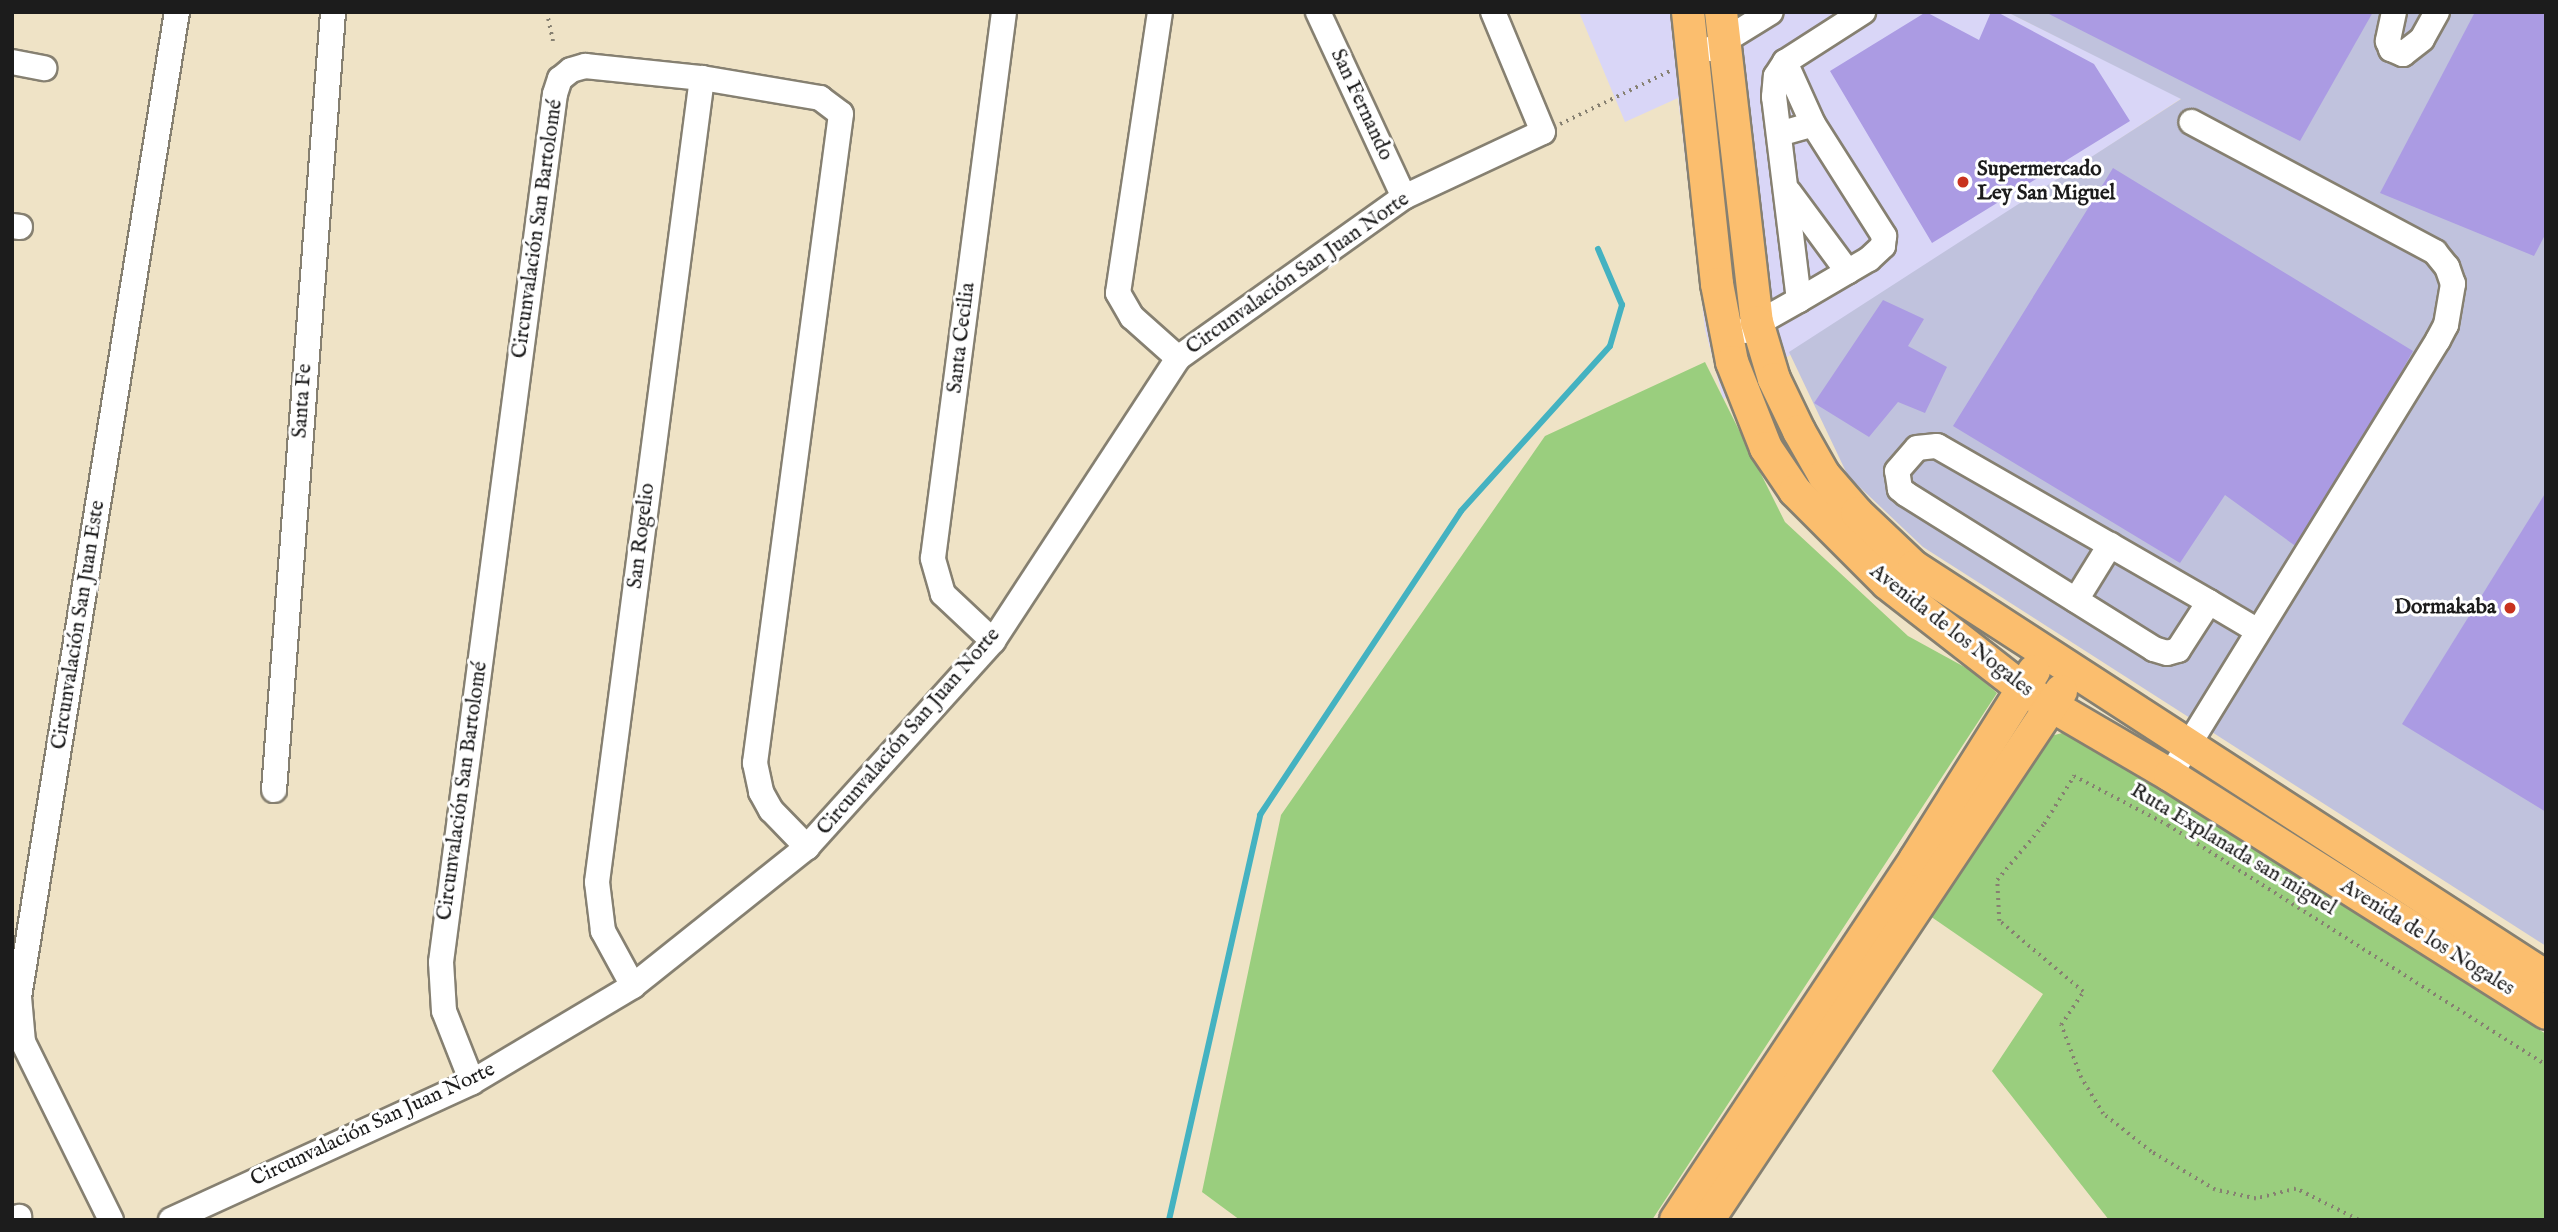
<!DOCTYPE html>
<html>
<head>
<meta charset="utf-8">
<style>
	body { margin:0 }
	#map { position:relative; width:2558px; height:1232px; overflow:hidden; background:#efe3c6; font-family:"IM FELL English",serif }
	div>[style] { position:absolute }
	.built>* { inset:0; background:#d9d6f7 }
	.industrial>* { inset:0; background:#c0c2dd }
	.green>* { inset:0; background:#9ace7e }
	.stream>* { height:6px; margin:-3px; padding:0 3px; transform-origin:3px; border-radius:3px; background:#44b2c1 }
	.building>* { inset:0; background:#ab9be3 }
	.path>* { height:3.5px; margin-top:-1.75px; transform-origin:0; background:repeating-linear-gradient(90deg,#868071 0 2px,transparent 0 7px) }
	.roads { filter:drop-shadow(2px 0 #868071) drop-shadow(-2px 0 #868071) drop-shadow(0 2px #868071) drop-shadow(0 -2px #868071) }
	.minor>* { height:24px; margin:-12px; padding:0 12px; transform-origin:12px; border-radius:12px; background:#fff }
	.major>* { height:32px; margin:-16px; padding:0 16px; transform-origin:16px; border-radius:16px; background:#fbbe6e }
	.dots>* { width:19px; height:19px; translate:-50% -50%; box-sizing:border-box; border:4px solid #fff; border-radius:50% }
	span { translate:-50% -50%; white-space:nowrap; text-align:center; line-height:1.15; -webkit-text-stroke:6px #fff; paint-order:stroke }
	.street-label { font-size:21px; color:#1c1c1c }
	.poi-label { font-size:21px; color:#1c1c1c; font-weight:700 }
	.left { translate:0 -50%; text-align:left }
	.right { translate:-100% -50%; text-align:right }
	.frame { position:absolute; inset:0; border:14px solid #1c1c1c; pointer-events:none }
</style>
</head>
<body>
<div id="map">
	<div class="built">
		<i style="clip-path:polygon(1579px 12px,2007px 12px,2182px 98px,1723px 399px,1705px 329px,1678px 98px,1625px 122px)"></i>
	</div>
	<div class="industrial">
		<i style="clip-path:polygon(2007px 12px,2546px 12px,2546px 946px,1923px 547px,1848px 476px,1789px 352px,2181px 99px)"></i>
	</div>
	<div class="green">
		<i style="clip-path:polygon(1705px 362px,1785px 522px,1908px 636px,1970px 670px,1997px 693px,1652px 1220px,1240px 1220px,1202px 1192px,1281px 815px,1545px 436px)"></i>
		<i style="clip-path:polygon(2066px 732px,2113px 756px,2546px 1034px,2546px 1220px,2109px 1220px,1992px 1071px,2043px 994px,1930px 916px,2047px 737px)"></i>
	</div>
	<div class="stream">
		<i style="left:1169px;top:1220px;width:415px;rotate:-77.3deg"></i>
		<i style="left:1260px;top:815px;width:364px;rotate:-56.5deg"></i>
		<i style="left:1461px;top:511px;width:222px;rotate:-47.9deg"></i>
		<i style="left:1610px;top:346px;width:43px;rotate:-73.7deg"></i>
		<i style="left:1622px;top:305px;width:61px;rotate:-113.2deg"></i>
	</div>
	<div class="building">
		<i style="clip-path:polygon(1926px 12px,1979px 40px,1991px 12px,1997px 12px,2094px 64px,2130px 121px,1932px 243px,1830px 71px)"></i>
		<i style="clip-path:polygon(2045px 12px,2373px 12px,2300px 141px)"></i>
		<i style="clip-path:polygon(2475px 12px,2546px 12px,2546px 233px,2534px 256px,2380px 193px)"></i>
		<i style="clip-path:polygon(2113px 168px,2413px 351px,2301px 550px,2225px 495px,2180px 563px,1953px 426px)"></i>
		<i style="clip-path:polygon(1883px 300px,1924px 319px,1908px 346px,1947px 367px,1925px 413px,1898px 402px,1869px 437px,1814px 403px)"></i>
		<i style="clip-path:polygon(2546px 492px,2546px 812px,2402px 724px)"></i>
	</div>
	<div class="path">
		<i style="left:547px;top:12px;width:30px;rotate:78deg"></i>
		<i style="left:1560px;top:124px;width:122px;rotate:-25.7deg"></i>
		<i style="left:2358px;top:1220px;width:69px;rotate:-153.4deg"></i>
		<i style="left:2296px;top:1189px;width:41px;rotate:166deg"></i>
		<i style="left:2256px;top:1199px;width:42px;rotate:-167.6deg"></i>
		<i style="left:2215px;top:1190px;width:74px;rotate:-149.3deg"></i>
		<i style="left:2151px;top:1152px;width:61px;rotate:-141.6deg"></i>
		<i style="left:2103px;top:1114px;width:42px;rotate:-121.4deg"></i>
		<i style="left:2081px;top:1078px;width:57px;rotate:-110.7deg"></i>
		<i style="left:2061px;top:1025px;width:40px;rotate:-56deg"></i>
		<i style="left:2083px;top:992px;width:110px;rotate:-139.8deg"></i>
		<i style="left:1999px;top:921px;width:41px;rotate:-92.8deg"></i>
		<i style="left:1997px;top:880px;width:73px;rotate:-50deg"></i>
		<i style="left:2044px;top:824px;width:57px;rotate:-58deg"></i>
		<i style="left:2074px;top:776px;width:106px;rotate:27.5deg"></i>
		<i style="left:2168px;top:825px;width:448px;rotate:32.4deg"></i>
	</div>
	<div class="roads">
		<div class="minor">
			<i style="left:1160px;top:12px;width:284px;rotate:98.5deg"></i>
			<i style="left:1118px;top:293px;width:28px;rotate:60deg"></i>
			<i style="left:1132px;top:317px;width:62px;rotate:41.7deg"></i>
			<i style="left:1318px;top:12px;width:204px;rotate:65.1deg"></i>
			<i style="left:2394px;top:12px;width:30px;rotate:102deg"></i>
			<i style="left:2388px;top:41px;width:9px;rotate:69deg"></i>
			<i style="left:2391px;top:49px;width:13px;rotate:23deg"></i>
			<i style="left:2403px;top:54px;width:24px;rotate:-38deg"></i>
			<i style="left:2422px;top:39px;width:31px;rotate:-61deg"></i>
			<i style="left:1711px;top:49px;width:70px;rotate:-31.7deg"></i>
			<i style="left:12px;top:62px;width:33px;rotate:11deg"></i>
			<i style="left:1785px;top:62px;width:68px;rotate:65.7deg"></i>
			<i style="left:1779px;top:134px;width:35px;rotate:-16deg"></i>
			<i style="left:1813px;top:124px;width:133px;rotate:57.6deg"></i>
			<i style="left:1884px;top:236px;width:10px;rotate:96deg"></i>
			<i style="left:1883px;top:246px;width:19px;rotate:137deg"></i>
			<i style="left:1869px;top:259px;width:81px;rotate:149.6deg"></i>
			<i style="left:1789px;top:192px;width:99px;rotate:53.6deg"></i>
			<i style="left:12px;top:226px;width:8px;rotate:7deg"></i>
			<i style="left:1744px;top:331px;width:63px;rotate:-29.4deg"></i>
			<i style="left:1799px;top:300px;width:205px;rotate:-97deg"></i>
			<i style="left:1774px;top:97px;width:21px;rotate:-85deg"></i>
			<i style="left:1776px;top:76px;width:17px;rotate:-57deg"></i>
			<i style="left:1785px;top:62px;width:93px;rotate:-32.7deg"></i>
			<i style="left:2076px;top:600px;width:65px;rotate:-58.3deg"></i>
			<i style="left:2209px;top:602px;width:57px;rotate:122.9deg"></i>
			<i style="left:2178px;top:650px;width:11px;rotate:165deg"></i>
			<i style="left:2167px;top:653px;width:14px;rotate:-163deg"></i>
			<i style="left:2154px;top:649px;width:292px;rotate:-148deg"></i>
			<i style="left:1906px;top:494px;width:8px;rotate:-140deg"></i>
			<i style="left:1900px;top:489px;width:18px;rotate:-99deg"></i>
			<i style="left:1897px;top:471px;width:30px;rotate:-49deg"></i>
			<i style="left:1917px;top:448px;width:20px;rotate:-6deg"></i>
			<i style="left:1937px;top:446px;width:199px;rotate:29.8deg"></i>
			<i style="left:2110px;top:545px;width:114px;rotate:29.9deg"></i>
			<i style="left:2209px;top:602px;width:57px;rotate:30.6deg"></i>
			<i style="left:993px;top:641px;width:69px;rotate:-136.8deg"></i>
			<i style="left:943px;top:594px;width:37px;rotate:-106deg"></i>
			<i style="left:933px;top:558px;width:551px;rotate:-82.59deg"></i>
			<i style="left:2170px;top:775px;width:511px;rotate:-58.36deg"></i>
			<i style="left:2438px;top:340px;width:17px;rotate:-62deg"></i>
			<i style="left:2446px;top:325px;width:42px;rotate:-80.3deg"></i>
			<i style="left:2453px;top:284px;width:18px;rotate:-109deg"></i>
			<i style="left:2447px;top:267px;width:19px;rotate:-129deg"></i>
			<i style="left:2435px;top:252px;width:276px;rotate:-151.9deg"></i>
			<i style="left:274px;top:790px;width:780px;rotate:-85.66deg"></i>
			<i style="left:633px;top:986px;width:63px;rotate:-118.6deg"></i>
			<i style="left:603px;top:931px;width:49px;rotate:-97deg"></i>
			<i style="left:597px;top:882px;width:811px;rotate:-82.56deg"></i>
			<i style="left:472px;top:1082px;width:76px;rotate:-111.5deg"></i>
			<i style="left:444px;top:1011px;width:49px;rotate:-93.5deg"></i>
			<i style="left:441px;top:962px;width:875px;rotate:-82.52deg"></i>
			<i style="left:555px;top:94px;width:16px;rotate:-72deg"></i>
			<i style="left:560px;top:79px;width:14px;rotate:-39deg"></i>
			<i style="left:571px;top:70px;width:15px;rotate:-16deg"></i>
			<i style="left:585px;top:66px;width:118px;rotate:5.9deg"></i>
			<i style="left:702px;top:78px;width:120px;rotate:9.6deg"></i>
			<i style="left:820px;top:98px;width:26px;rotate:37deg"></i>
			<i style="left:841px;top:114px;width:655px;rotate:97.55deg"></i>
			<i style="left:755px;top:763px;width:30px;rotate:78deg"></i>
			<i style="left:761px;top:792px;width:21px;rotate:61deg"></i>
			<i style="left:771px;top:810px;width:52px;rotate:45.8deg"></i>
			<i style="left:17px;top:1220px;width:4px;rotate:-56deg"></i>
			<i style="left:111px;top:1220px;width:199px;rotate:-116.3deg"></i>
			<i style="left:23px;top:1042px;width:45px;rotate:-95.1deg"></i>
			<i style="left:19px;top:997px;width:998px;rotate:-80.89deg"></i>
			<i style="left:171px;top:1220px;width:331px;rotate:-24.6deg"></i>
			<i style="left:472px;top:1082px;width:187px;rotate:-30.8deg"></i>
			<i style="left:633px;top:986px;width:223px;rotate:-38.6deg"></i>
			<i style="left:807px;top:847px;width:278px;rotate:-47.9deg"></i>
			<i style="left:993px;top:641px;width:338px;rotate:-56.8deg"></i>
			<i style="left:1178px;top:358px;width:277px;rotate:-35.5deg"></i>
			<i style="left:1404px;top:197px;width:153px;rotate:-25.1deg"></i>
			<i style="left:1543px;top:132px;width:130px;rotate:-112.6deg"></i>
		</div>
		<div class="major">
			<i style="left:1688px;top:12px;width:274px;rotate:83.9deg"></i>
			<i style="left:1717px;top:284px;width:79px;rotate:79.1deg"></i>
			<i style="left:1732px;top:362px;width:92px;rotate:68.4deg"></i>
			<i style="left:1766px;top:448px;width:52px;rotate:56deg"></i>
			<i style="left:1795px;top:491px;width:130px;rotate:45deg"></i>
			<i style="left:1887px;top:583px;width:172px;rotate:37.9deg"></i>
			<i style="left:2023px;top:689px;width:170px;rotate:30.3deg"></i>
			<i style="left:2170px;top:775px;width:445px;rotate:32.3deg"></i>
			<i style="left:1721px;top:12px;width:312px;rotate:83.4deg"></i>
			<i style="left:1757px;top:322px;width:59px;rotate:73.4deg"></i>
			<i style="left:1774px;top:379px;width:58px;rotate:64.3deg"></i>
			<i style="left:1799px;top:431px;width:51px;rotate:60.4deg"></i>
			<i style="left:1824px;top:475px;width:50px;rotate:49deg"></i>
			<i style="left:1857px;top:513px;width:79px;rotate:43.5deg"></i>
			<i style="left:1914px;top:567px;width:753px;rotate:32.97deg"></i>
			<i style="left:1676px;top:1220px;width:432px;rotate:-56.4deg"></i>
			<i style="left:1915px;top:860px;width:223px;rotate:-57.8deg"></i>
			<i style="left:1708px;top:1220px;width:636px;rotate:-56.28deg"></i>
		</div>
	</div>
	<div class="dots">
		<i style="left:1963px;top:182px;background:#c8321e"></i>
		<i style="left:2510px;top:608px;background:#c8321e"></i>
	</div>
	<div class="street-label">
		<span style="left:1361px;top:105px;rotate:65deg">San Fernando</span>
		<span style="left:538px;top:229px;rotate:-82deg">Circunvalación San Bartolomé</span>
		<span style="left:1298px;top:274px;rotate:-35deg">Circunvalación San Juan Norte</span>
		<span style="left:962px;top:338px;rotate:-83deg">Santa Cecilia</span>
		<span style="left:303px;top:401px;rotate:-86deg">Santa Fe</span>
		<span style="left:642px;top:536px;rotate:-83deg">San Rogelio</span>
		<span style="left:79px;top:625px;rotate:-81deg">Circunvalación San Juan Este</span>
		<span style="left:1951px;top:631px;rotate:38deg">Avenida de los Nogales</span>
		<span style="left:909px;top:732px;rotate:-49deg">Circunvalación San Juan Norte</span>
		<span style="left:463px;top:791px;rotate:-82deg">Circunvalación San Bartolomé</span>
		<span style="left:2233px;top:850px;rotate:31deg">Ruta Explanada san miguel</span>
		<span style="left:2427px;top:938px;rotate:32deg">Avenida de los Nogales</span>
		<span style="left:373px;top:1125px;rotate:-25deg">Circunvalación San Juan Norte</span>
	</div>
	<div class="poi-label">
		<span class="left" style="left:1977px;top:182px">Supermercado<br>Ley San Miguel</span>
		<span class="right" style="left:2496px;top:608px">Dormakaba</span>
	</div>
	<div class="frame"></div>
</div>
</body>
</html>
